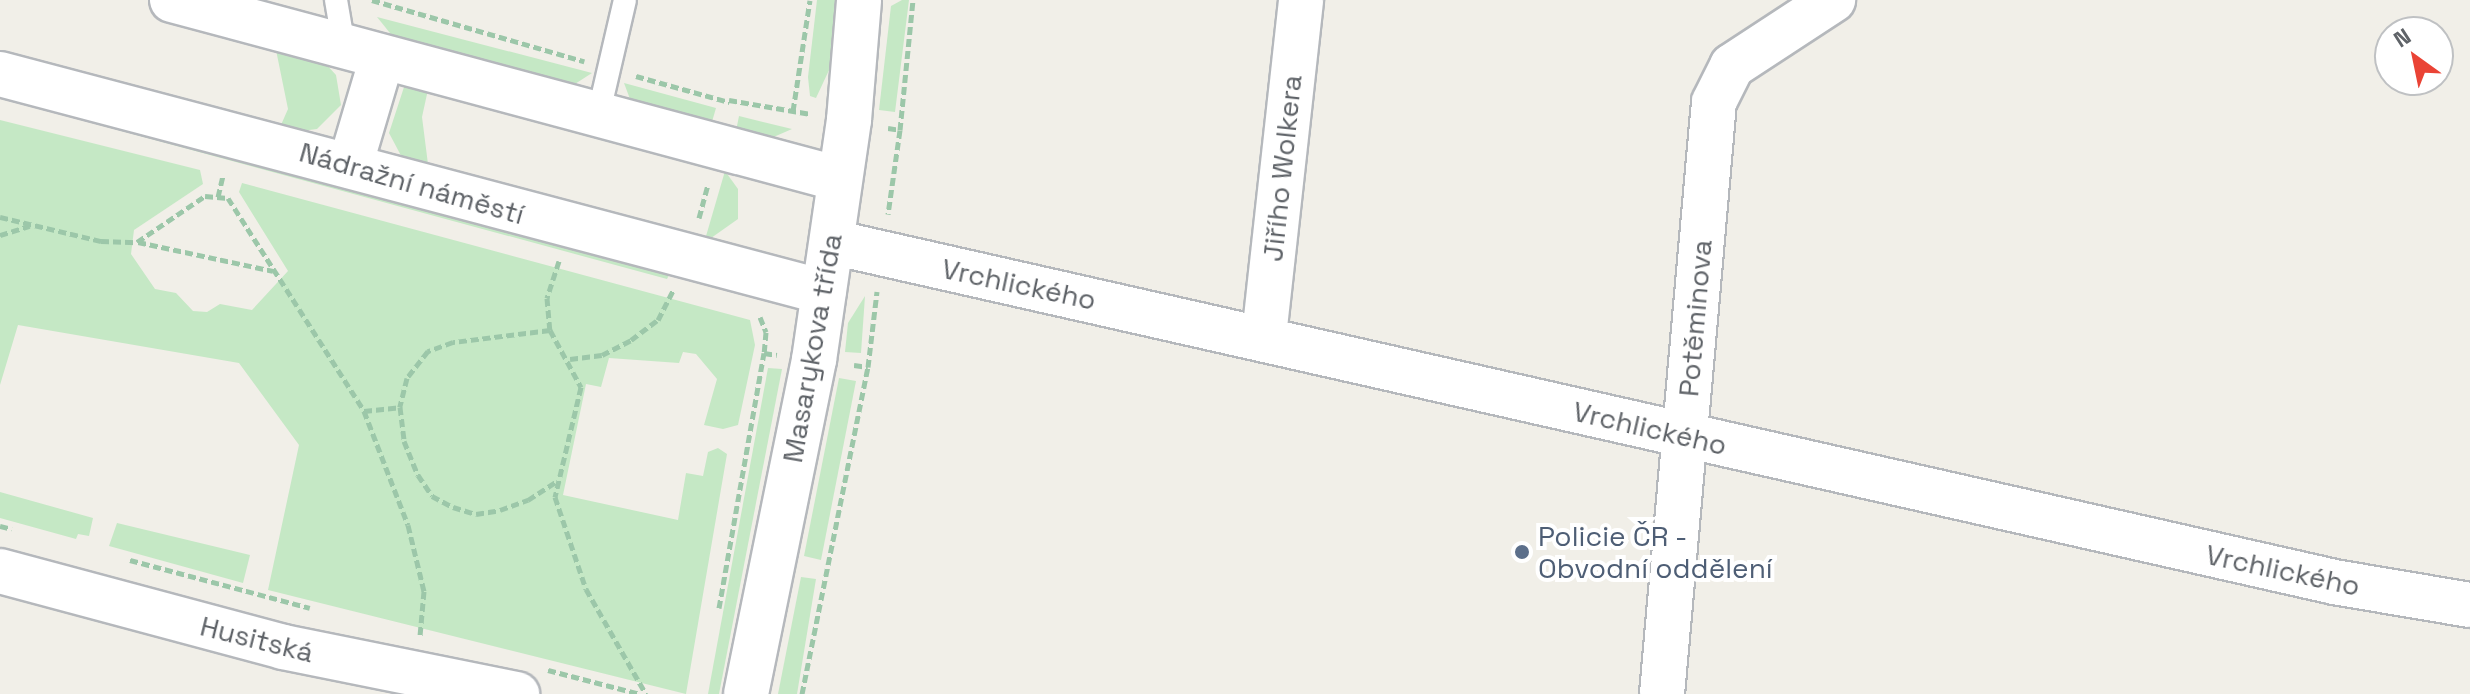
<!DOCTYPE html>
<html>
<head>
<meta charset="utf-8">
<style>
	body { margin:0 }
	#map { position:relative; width:2470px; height:694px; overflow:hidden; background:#f1efe8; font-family:"Space Grotesk",sans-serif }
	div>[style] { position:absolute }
	.green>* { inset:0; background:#c5e8c5 }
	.path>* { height:5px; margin-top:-2.5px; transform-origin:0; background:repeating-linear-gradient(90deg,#9cc7a9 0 8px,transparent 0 12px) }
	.roads { filter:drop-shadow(2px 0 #b5b8bc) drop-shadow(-2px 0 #b5b8bc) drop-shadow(0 2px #b5b8bc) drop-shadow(0 -2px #b5b8bc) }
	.lane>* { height:22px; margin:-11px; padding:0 11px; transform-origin:11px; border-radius:11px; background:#fff }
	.street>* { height:44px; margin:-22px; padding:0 22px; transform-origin:22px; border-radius:22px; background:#fff }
	.dots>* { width:22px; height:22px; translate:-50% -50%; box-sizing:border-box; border:4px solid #fff; border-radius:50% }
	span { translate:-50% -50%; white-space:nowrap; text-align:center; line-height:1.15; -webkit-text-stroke:8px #fff; paint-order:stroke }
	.street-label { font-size:28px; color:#5f6368 }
	.service-label { font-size:28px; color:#4e5e75 }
	.left { translate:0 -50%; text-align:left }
	.north { position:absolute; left:2374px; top:16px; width:80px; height:80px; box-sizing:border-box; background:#fff; border:2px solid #bfc1c3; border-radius:50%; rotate:327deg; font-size:22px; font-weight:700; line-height:32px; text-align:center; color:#5f6368 }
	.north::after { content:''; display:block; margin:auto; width:28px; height:36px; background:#ea4335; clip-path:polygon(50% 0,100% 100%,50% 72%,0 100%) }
</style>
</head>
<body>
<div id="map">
	<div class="green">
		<i style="clip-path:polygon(817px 0,837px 0,830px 68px,816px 98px,810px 96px,808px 77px)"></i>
		<i style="clip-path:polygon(902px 0,909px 0,895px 112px,879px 110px,891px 6px)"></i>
		<i style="clip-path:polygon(377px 17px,592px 73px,564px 91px,394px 38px)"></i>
		<i style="clip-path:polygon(275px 45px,325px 63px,336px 75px,341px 105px,317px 129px,277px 134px,288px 109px)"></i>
		<i style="clip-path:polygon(624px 83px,716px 108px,709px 132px,633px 107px)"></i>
		<i style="clip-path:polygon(405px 84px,429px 85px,422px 117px,429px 172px,406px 165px,389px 133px)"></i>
		<i style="clip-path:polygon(0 86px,672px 269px,667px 279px,0 98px)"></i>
		<i style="clip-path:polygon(739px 116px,792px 129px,769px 139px,734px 141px)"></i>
		<i style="clip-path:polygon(0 120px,200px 170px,203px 184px,134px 230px,131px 254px,155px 289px,176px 293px,193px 311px,207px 312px,220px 304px,252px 310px,288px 271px,239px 192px,242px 183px,750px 320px,755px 345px,738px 425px,723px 429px,704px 425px,717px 379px,696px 354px,683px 352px,679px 363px,609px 358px,601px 387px,586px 384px,563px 495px,678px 520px,686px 473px,703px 476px,708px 452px,718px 448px,727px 454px,686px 694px,268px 590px,299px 445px,239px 363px,18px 325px,0 385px)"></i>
		<i style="clip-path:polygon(725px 171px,738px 189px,738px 219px,704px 243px)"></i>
		<i style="clip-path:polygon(865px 296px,861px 353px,845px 352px,848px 323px)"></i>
		<i style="clip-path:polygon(768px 368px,782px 369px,719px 694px,708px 694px)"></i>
		<i style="clip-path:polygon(839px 378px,856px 381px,821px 560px,804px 556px)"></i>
		<i style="clip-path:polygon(0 492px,93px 518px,89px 536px,78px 534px,76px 539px,0 518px)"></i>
		<i style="clip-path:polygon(117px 523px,250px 555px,243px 583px,109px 546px)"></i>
		<i style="clip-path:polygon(801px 577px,816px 579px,797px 694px,778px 694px)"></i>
	</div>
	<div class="path">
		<i style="left:372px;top:0;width:221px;rotate:16.1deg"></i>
		<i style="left:636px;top:76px;width:97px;rotate:15.6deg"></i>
		<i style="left:729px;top:100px;width:83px;rotate:9.7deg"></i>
		<i style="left:793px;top:111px;width:112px;rotate:-81.3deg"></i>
		<i style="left:888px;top:128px;width:12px;rotate:9deg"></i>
		<i style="left:900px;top:130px;width:85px;rotate:98.1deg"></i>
		<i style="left:900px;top:130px;width:131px;rotate:-84.3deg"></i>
		<i style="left:218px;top:197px;width:23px;rotate:-77deg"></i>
		<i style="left:0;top:217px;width:104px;rotate:13.4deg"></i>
		<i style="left:101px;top:241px;width:36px;rotate:2deg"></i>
		<i style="left:137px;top:242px;width:82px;rotate:-34.1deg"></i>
		<i style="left:205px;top:196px;width:23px;rotate:5deg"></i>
		<i style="left:228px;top:198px;width:253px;rotate:57.4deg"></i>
		<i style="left:364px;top:411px;width:122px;rotate:68.9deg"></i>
		<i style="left:408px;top:525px;width:68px;rotate:76.4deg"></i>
		<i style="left:424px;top:591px;width:45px;rotate:95.1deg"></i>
		<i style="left:699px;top:218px;width:34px;rotate:-75deg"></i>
		<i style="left:0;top:235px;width:31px;rotate:-17deg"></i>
		<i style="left:138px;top:242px;width:138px;rotate:12.1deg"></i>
		<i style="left:559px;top:261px;width:39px;rotate:108deg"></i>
		<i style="left:547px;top:298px;width:32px;rotate:85deg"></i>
		<i style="left:550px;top:330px;width:65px;rotate:61.5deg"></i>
		<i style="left:581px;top:387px;width:113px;rotate:103.3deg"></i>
		<i style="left:555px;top:497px;width:97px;rotate:71.4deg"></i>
		<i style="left:586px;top:589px;width:121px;rotate:60.3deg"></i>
		<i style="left:760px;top:317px;width:16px;rotate:68deg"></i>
		<i style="left:766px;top:332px;width:21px;rotate:95deg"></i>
		<i style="left:764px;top:353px;width:13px;rotate:9deg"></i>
		<i style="left:550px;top:330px;width:98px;rotate:172.9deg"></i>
		<i style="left:453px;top:342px;width:27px;rotate:160deg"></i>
		<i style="left:428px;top:351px;width:34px;rotate:128deg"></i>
		<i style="left:407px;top:378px;width:30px;rotate:104deg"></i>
		<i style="left:400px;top:407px;width:34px;rotate:83deg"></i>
		<i style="left:404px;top:441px;width:37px;rotate:68deg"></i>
		<i style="left:418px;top:475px;width:25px;rotate:56deg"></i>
		<i style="left:432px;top:496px;width:24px;rotate:28deg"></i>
		<i style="left:453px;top:507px;width:24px;rotate:17deg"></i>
		<i style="left:476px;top:514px;width:24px;rotate:-9deg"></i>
		<i style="left:500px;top:510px;width:30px;rotate:-20deg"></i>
		<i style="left:528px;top:500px;width:35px;rotate:-33deg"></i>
		<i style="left:570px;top:359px;width:32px;rotate:-7deg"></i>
		<i style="left:602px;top:355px;width:33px;rotate:-27deg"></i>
		<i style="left:631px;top:340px;width:34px;rotate:-37deg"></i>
		<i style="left:658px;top:320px;width:33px;rotate:-63deg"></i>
		<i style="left:854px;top:365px;width:14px;rotate:8deg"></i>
		<i style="left:868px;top:367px;width:76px;rotate:-83.2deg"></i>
		<i style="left:364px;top:411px;width:36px;rotate:-6deg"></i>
		<i style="left:0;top:526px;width:12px;rotate:14deg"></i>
		<i style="left:130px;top:560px;width:186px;rotate:14.9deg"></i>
		<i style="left:719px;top:608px;width:259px;rotate:-80deg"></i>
		<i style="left:548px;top:670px;width:95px;rotate:14.6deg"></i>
		<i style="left:802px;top:694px;width:334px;rotate:-78.6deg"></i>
	</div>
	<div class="roads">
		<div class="lane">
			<i style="left:336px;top:0;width:48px;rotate:80.3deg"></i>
			<i style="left:598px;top:116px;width:119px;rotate:-76.9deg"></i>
		</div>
		<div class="street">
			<i style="left:172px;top:0;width:691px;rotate:15.02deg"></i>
			<i style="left:0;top:74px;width:852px;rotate:14.82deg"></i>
			<i style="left:350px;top:166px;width:113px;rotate:-73.5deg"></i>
			<i style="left:832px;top:242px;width:1540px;rotate:12.75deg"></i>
			<i style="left:2334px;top:582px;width:138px;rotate:9.6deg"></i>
			<i style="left:1264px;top:336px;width:338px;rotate:-83.7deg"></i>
			<i style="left:0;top:571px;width:293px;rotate:15deg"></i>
			<i style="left:283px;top:647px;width:239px;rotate:11.4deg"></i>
			<i style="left:746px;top:694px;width:341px;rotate:-78.5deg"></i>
			<i style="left:814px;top:360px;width:243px;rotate:-81.7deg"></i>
			<i style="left:849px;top:120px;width:120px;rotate:-85.2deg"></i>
			<i style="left:1662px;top:694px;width:594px;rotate:-84.98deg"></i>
			<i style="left:1714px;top:102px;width:40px;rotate:-63.4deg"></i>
			<i style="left:1732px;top:66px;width:121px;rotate:-33.2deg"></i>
		</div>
	</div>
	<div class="dots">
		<i style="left:1522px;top:552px;background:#5c6f8a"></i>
	</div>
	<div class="street-label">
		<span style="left:1282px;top:168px;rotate:-84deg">Jiřího Wolkera</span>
		<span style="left:412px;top:183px;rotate:16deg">Nádražní náměstí</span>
		<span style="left:1019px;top:284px;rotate:12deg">Vrchlického</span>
		<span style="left:1695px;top:318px;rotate:-85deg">Potěminova</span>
		<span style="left:812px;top:348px;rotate:-80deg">Masarykova třída</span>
		<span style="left:1650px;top:428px;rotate:13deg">Vrchlického</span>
		<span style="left:2283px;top:570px;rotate:12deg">Vrchlického</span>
		<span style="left:257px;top:639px;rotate:14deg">Husitská</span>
	</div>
	<div class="service-label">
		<span class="left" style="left:1538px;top:552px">Policie ČR -<br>Obvodní oddělení</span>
	</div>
	<div class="north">N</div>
</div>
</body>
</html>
